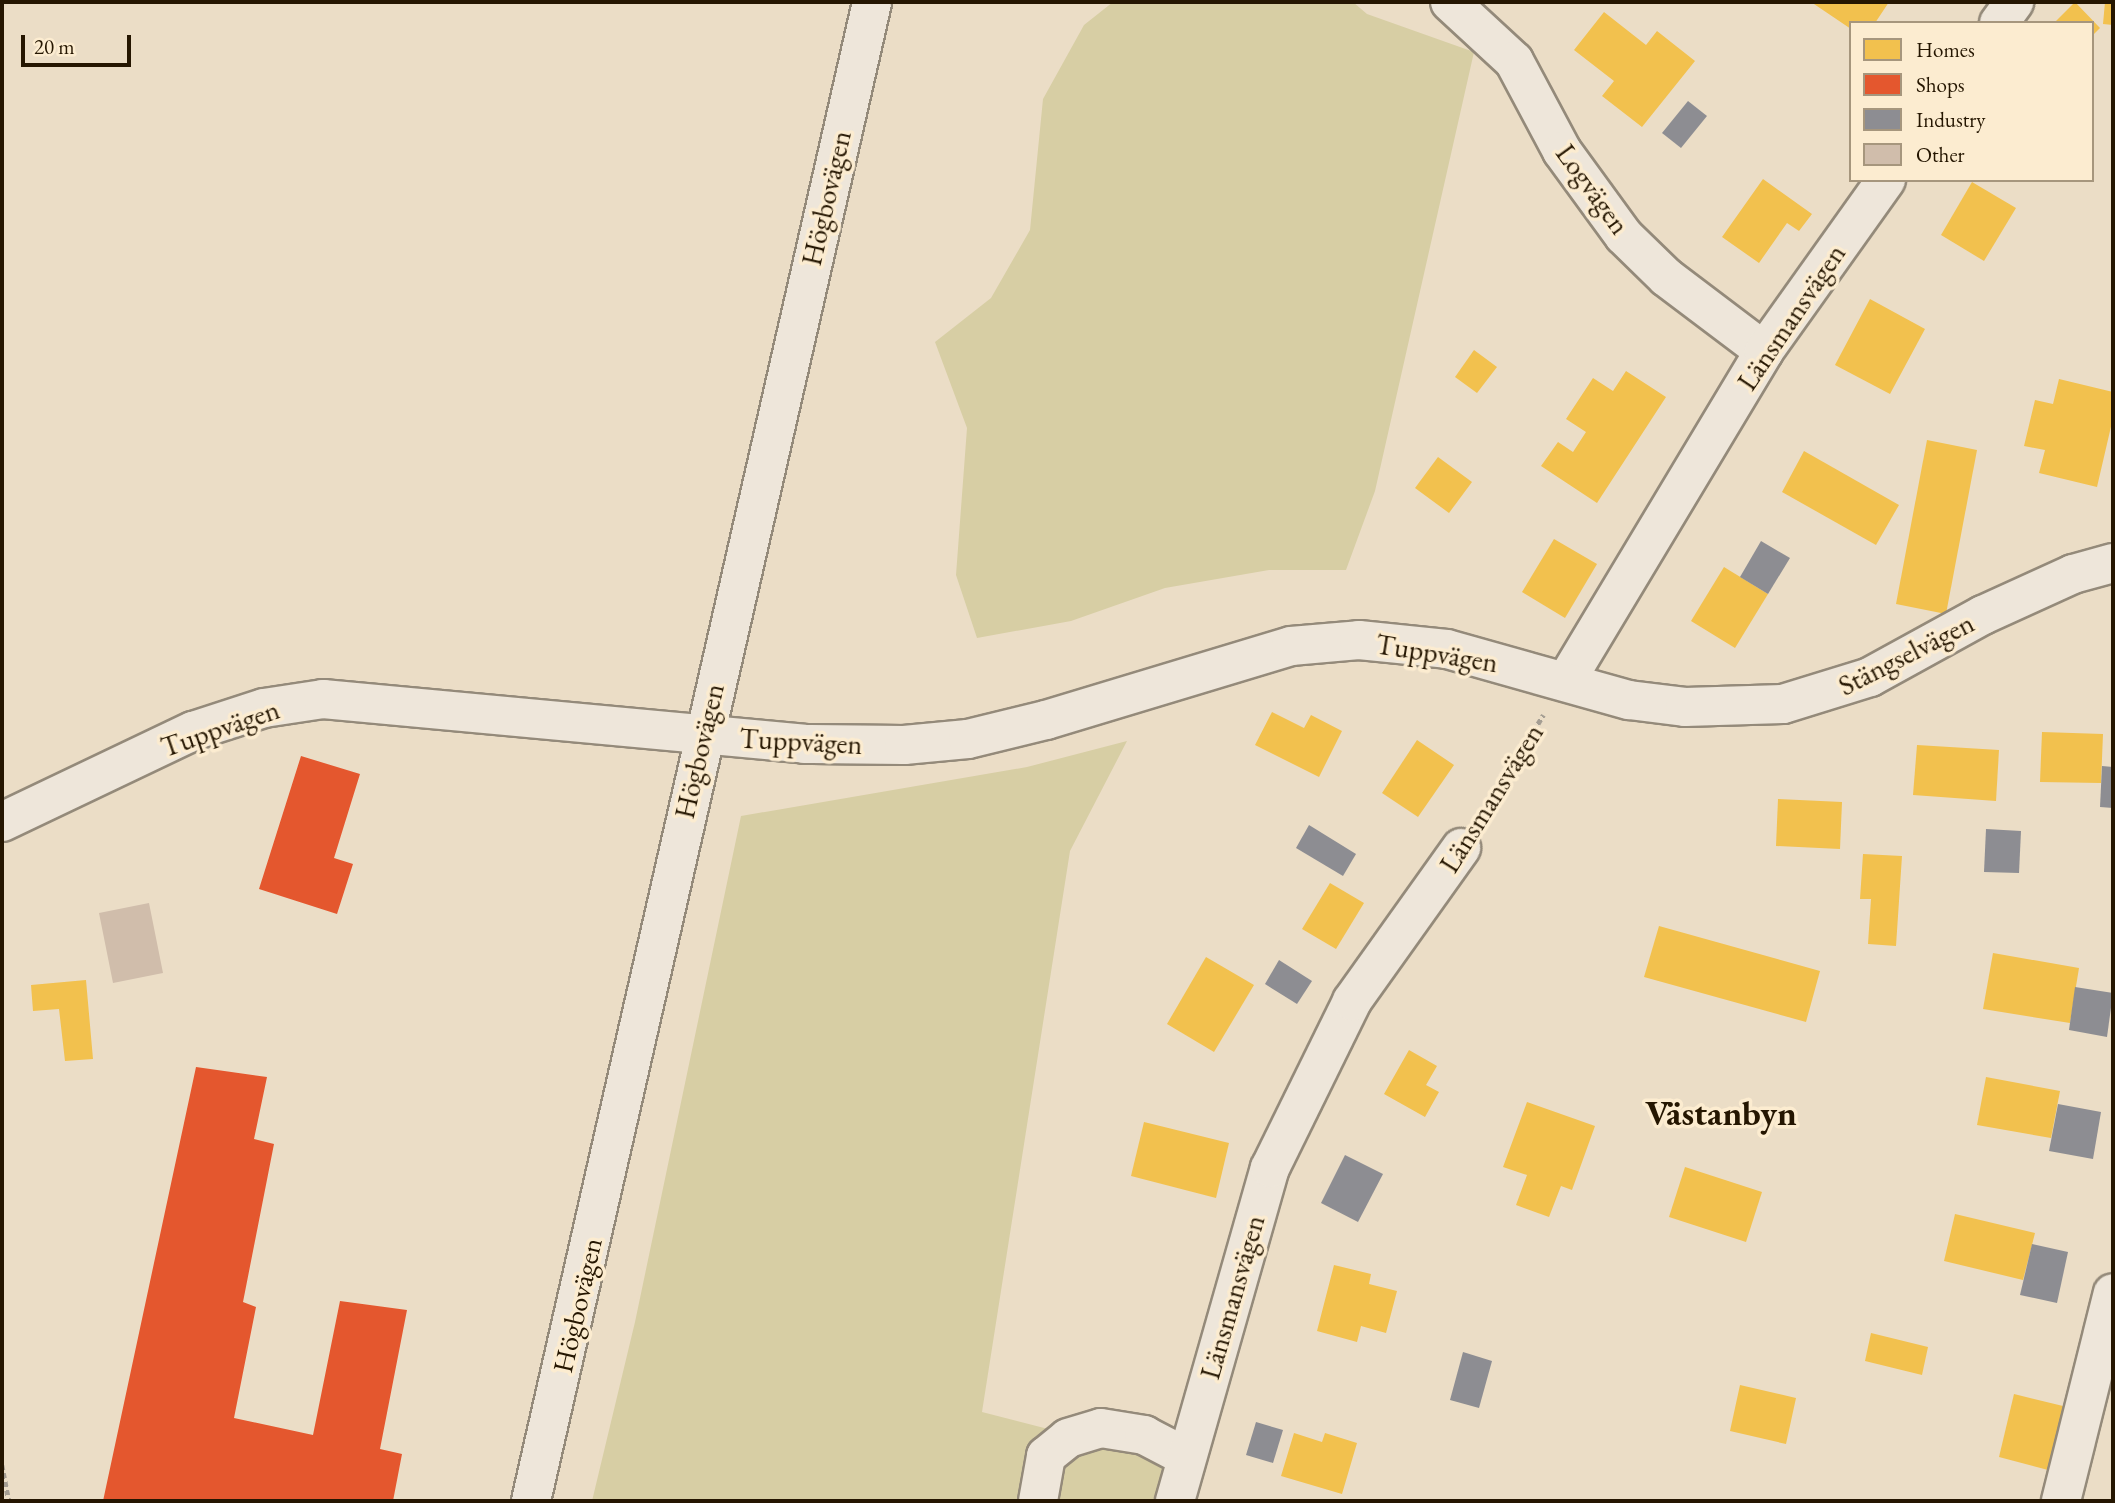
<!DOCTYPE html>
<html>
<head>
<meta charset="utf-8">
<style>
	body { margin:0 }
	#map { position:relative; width:2115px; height:1503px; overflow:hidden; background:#ebddc6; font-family:"EB Garamond",serif }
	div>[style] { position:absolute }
	.green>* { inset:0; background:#d7cea4 }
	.homes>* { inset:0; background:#f2c14e }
	.shops>* { inset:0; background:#e4572e }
	.industry>* { inset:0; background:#8d8d92 }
	.building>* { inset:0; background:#d0bdab }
	.path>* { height:4.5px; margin-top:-2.25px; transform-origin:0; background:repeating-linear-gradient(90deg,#a59e93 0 5px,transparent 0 8.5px) }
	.roads { filter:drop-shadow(2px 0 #948a7a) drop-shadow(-2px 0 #948a7a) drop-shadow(0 2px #948a7a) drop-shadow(0 -2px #948a7a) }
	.minor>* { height:38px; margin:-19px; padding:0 19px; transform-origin:19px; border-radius:19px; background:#eee6da }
	.secondary>* { height:38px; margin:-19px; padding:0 19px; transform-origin:19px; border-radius:19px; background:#eee6da }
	span { translate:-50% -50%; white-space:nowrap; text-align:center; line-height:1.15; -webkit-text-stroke:7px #fcecd0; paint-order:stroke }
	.street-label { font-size:28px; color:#251601 }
	.district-label { font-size:35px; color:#251601; font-weight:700 }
	.frame { position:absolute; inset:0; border:4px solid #251601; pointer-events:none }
	.legend { position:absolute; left:1849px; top:21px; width:245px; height:161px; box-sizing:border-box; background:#fcecd0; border:2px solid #a6967d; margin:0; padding:9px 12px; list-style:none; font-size:21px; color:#251601 }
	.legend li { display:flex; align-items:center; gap:14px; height:35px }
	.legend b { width:35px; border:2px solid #a6967d }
	.scale { position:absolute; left:21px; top:35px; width:110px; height:32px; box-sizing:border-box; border:4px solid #251601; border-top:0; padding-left:9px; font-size:21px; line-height:24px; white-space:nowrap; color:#251601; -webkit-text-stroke:5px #fcecd0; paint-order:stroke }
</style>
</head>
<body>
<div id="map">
	<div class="green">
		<i style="clip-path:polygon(1113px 2px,1353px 2px,1367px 14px,1474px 52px,1375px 491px,1346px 570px,1269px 570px,1165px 588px,1071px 621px,977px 638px,956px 575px,967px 428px,935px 342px,991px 298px,1030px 230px,1043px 99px,1084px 25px)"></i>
		<i style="clip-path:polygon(1127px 741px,1070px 851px,982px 1412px,1200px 1468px,1191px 1501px,592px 1501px,635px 1322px,741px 816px,1027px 767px)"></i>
	</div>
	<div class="homes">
		<i style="clip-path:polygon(1811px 2px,1889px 2px,1875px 23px,1851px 23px,1851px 29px)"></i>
		<i style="clip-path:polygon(2075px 2px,2100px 28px,2092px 36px,2092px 23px,2054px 23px)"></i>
		<i style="clip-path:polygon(2105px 2px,2113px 2px,2113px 25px,2103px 24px)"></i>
		<i style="clip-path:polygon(1604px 12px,1646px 45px,1657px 31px,1695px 61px,1642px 127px,1602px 96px,1614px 81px,1574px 50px)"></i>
		<i style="clip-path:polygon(1763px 179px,1812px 214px,1799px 231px,1787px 223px,1759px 263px,1722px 237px)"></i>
		<i style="clip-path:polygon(1972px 182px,2016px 208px,1984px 261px,1941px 235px)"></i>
		<i style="clip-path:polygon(1870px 299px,1925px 329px,1890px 394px,1835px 365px)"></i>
		<i style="clip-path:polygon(1474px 350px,1497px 367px,1477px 393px,1455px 377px)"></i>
		<i style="clip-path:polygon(1626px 371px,1666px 397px,1597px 503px,1541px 466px,1558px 442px,1573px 452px,1586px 432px,1566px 419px,1593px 378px,1613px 391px)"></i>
		<i style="clip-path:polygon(2059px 379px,2113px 392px,2113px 418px,2097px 487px,2039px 473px,2045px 450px,2024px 446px,2035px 400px,2053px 404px)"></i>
		<i style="clip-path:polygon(1927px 440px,1977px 450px,1946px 614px,1896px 604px)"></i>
		<i style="clip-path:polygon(1804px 451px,1899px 505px,1876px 545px,1782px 492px)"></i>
		<i style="clip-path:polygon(1438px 457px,1472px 482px,1449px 513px,1415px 488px)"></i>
		<i style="clip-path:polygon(1554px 539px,1597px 564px,1565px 618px,1522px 592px)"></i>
		<i style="clip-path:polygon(1724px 567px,1768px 594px,1735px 648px,1691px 621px)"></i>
		<i style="clip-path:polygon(1272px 712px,1304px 728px,1311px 715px,1342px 731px,1319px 777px,1255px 745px)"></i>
		<i style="clip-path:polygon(2042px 732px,2103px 734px,2101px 783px,2040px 782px)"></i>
		<i style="clip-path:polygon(1417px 740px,1454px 765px,1418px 817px,1382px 793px)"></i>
		<i style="clip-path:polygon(1917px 745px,1999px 750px,1996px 801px,1913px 795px)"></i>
		<i style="clip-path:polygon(1778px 799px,1842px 802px,1840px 849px,1776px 846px)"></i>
		<i style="clip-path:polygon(1863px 854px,1902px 856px,1896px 946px,1868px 944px,1871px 899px,1860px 899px)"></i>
		<i style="clip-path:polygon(1330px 883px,1364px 903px,1336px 949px,1302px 929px)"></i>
		<i style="clip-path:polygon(1659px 926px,1820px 971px,1806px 1022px,1644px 977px)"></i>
		<i style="clip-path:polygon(1993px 953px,2079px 968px,2070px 1023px,1983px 1009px)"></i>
		<i style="clip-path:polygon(1206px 957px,1254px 985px,1214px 1052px,1167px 1024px)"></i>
		<i style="clip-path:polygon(86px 980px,93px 1059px,65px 1061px,59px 1009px,33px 1011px,31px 985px)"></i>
		<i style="clip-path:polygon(1409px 1050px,1437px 1066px,1426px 1085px,1439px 1092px,1425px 1117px,1384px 1094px)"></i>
		<i style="clip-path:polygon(1986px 1077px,2060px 1091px,2051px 1138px,1977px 1125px)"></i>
		<i style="clip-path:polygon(1527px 1102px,1595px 1126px,1572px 1190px,1561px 1186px,1549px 1217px,1516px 1205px,1527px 1175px,1503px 1167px)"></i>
		<i style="clip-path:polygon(1144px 1122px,1229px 1143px,1216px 1198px,1131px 1176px)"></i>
		<i style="clip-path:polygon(1685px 1167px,1762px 1192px,1746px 1242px,1669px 1217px)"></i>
		<i style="clip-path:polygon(1955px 1214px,2035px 1233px,2023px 1280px,1944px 1261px)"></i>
		<i style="clip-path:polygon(1334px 1265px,1371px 1274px,1369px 1284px,1397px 1291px,1386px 1333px,1361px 1326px,1357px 1342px,1317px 1331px)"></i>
		<i style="clip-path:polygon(1871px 1333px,1928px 1347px,1922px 1375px,1865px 1361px)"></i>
		<i style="clip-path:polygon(1740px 1385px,1796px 1398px,1786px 1444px,1730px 1431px)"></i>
		<i style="clip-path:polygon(2014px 1394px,2063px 1406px,2048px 1470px,1999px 1457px)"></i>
		<i style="clip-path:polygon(1294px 1433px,1322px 1442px,1325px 1433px,1357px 1443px,1342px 1494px,1281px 1476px)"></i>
	</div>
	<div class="shops">
		<i style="clip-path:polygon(301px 756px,360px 774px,334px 858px,353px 864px,337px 914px,259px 889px)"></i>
		<i style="clip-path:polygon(196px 1067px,267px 1077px,254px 1139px,274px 1144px,243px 1302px,256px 1307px,234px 1418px,313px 1435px,340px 1301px,407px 1310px,380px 1449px,402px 1454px,393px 1501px,103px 1501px)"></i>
	</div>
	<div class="industry">
		<i style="clip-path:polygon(1688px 101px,1707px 116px,1681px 148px,1662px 133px)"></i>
		<i style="clip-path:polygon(1761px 541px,1790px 558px,1768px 594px,1740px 577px)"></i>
		<i style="clip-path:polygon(2102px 766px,2113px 767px,2113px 808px,2100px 807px)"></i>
		<i style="clip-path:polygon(1309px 825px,1356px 854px,1343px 876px,1296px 848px)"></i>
		<i style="clip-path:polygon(1986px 829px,2021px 831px,2019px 873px,1984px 872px)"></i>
		<i style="clip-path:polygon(1279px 960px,1312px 981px,1297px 1004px,1265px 984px)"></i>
		<i style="clip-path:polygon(2075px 987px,2113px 993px,2107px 1037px,2069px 1030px)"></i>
		<i style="clip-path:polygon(2058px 1104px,2101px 1112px,2093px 1159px,2049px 1151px)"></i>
		<i style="clip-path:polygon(1345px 1155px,1383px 1174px,1358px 1222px,1321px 1203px)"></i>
		<i style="clip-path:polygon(2032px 1244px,2068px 1252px,2057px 1303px,2020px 1295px)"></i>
		<i style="clip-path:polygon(1463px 1352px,1492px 1361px,1479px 1408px,1450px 1400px)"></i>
		<i style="clip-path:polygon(1256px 1422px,1283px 1430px,1273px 1463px,1246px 1455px)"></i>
	</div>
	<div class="building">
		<i style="clip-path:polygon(149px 903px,163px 973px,113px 983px,99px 913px)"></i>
	</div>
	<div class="path">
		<i style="left:1480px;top:818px;width:121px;rotate:-58.5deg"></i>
		<i style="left:2px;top:1465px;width:37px;rotate:79deg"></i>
	</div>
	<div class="roads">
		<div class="minor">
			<i style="left:1450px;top:2px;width:87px;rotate:42.7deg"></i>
			<i style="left:1514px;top:61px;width:102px;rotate:61.9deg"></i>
			<i style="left:1562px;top:151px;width:105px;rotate:53.9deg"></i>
			<i style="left:1624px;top:236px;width:59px;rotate:44.3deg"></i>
			<i style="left:1666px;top:277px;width:123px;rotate:37.1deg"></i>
			<i style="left:1999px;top:23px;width:26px;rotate:-54deg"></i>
			<i style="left:1566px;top:681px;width:385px;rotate:-59deg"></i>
			<i style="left:1764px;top:351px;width:210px;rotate:-54.5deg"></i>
			<i style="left:2px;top:822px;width:212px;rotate:-25.5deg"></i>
			<i style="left:193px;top:731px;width:75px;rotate:-17.9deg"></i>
			<i style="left:264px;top:708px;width:60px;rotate:-8.7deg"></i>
			<i style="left:323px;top:699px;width:483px;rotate:5.3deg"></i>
			<i style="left:804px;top:744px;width:100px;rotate:0.6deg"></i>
			<i style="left:904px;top:745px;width:64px;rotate:-5.4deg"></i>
			<i style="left:968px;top:739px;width:80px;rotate:-13.7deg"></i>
			<i style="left:1046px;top:720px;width:256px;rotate:-16.8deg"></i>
			<i style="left:1291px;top:646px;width:68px;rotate:-5deg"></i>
			<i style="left:1359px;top:640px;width:88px;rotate:5.8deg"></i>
			<i style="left:1447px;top:649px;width:189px;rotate:15.7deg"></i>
			<i style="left:1629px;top:700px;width:56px;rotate:7.1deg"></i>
			<i style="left:1685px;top:707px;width:98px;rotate:-1.8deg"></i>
			<i style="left:1783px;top:704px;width:91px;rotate:-17.2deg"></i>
			<i style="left:1870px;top:677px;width:129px;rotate:-28.8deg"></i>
			<i style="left:1983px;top:615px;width:99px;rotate:-24.5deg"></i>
			<i style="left:2073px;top:574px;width:41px;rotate:-15.4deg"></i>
			<i style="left:1038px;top:1501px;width:46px;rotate:-79.9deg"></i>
			<i style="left:1046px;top:1456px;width:28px;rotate:-39deg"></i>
			<i style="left:1068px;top:1438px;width:34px;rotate:-17deg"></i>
			<i style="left:1101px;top:1428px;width:44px;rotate:9.2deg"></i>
			<i style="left:1144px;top:1435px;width:47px;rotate:27.6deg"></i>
			<i style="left:1175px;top:1501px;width:346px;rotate:-74.1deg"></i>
			<i style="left:1270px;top:1168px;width:186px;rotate:-63.8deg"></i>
			<i style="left:1352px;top:1001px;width:188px;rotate:-54.5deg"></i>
			<i style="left:2061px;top:1501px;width:214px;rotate:-76deg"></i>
		</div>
		<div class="secondary">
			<i style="left:531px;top:1501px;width:1537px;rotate:-77.18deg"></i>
		</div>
	</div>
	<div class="street-label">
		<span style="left:1593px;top:189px;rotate:54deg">Logvägen</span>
		<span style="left:826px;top:198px;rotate:-77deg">Högbovägen</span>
		<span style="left:1791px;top:317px;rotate:-56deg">Länsmansvägen</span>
		<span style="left:1437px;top:653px;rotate:9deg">Tuppvägen</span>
		<span style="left:1906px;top:654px;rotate:-27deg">Stängselvägen</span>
		<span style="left:220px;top:728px;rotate:-19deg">Tuppvägen</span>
		<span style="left:801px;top:741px;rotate:3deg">Tuppvägen</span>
		<span style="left:699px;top:751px;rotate:-77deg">Högbovägen</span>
		<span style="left:1491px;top:798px;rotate:-58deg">Länsmansvägen</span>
		<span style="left:1232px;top:1297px;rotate:-74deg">Länsmansvägen</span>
		<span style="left:577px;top:1305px;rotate:-77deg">Högbovägen</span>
	</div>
	<div class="district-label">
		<span style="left:1721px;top:1113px">Västanbyn</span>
	</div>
	<div class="frame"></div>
	<ul class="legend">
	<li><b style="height:19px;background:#f2c14e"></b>Homes</li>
	<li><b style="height:19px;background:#e4572e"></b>Shops</li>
	<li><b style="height:19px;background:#8d8d92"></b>Industry</li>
	<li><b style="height:19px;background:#d0bdab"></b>Other</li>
	</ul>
	<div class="scale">20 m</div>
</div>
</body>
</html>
